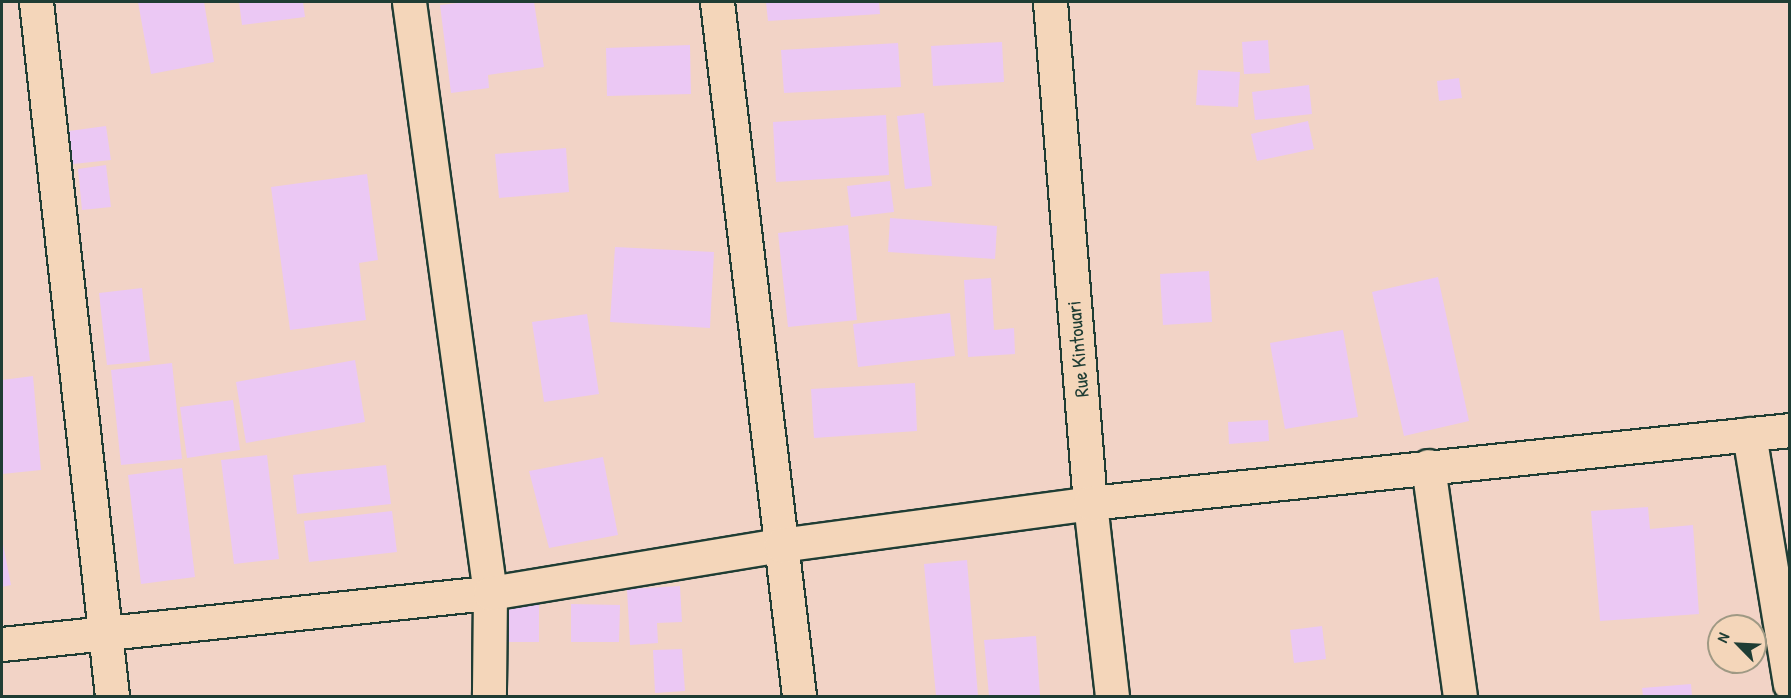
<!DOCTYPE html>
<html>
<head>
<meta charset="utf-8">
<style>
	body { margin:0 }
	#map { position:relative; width:1791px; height:698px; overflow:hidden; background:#f2d3c6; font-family:"Patrick Hand",sans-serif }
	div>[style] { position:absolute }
	.building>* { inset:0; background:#ebc8f4 }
	.roads { filter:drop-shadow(2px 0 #1f3d34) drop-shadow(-2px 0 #1f3d34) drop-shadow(0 2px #1f3d34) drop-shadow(0 -2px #1f3d34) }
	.minor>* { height:33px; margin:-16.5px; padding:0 16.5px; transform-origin:16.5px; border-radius:16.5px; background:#f4d6ba }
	span { translate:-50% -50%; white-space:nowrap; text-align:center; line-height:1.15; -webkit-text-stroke:5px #f4d6ba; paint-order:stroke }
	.street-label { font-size:20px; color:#1f3d34 }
	.frame { position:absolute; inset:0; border:3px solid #1f3d34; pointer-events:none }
	.north { position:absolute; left:1707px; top:614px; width:60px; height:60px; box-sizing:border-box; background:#f4d6ba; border:2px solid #9f9984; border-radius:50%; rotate:294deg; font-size:16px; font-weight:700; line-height:24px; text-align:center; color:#1f3d34 }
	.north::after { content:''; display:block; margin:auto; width:21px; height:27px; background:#1f3d34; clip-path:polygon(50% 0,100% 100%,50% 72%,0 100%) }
</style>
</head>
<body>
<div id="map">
	<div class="building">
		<i style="clip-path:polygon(138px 2px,204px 2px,214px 62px,151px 74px)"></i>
		<i style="clip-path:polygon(239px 2px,303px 2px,305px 17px,242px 25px)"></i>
		<i style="clip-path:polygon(467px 2px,534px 2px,544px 67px,488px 75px,489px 88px,451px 93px,440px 5px)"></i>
		<i style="clip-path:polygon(766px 2px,879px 2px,880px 14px,768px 21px)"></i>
		<i style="clip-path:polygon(1268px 40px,1270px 73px,1244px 74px,1242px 42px)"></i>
		<i style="clip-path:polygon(1002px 42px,1004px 82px,933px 86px,931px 46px)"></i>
		<i style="clip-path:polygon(898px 43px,901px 87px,784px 93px,781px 50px)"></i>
		<i style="clip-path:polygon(690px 45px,691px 94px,607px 96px,606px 48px)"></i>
		<i style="clip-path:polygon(1198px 70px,1240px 72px,1238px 107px,1196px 105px)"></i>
		<i style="clip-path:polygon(1459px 78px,1462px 98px,1439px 101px,1437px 81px)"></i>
		<i style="clip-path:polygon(1309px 85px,1312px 114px,1255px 120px,1252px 92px)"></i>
		<i style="clip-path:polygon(924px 113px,932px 186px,905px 189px,897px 116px)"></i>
		<i style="clip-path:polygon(886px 115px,889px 175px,776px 182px,773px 122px)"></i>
		<i style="clip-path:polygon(1308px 121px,1314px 149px,1257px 161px,1251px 134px)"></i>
		<i style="clip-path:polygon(106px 126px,111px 160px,73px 164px,69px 131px)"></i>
		<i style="clip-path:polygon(566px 148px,569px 192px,499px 198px,495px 154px)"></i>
		<i style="clip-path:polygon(106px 165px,111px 207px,82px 210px,78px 169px)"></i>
		<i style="clip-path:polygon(367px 174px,378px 260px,359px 263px,366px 320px,290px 330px,271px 187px)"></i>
		<i style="clip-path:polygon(890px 181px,894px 212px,851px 217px,847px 186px)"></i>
		<i style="clip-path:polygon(890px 218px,997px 226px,995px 259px,888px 252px)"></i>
		<i style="clip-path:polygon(848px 225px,857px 320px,788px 327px,778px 233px)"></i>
		<i style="clip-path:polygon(615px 247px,714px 252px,710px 328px,610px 322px)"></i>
		<i style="clip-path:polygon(1209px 271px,1212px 322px,1163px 325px,1160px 274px)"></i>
		<i style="clip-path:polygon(1438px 277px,1469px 421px,1404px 436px,1372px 292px)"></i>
		<i style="clip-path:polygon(991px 278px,994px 330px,1014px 328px,1015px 354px,968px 357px,964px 280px)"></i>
		<i style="clip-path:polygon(142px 288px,150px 361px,107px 365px,99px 293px)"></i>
		<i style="clip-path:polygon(950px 313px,955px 356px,858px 367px,853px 324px)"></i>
		<i style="clip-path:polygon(587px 314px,599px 394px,544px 402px,532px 322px)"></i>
		<i style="clip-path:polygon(1343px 330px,1358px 417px,1285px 429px,1270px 343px)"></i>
		<i style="clip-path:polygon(355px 360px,365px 422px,246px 443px,236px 382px)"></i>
		<i style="clip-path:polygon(172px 363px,182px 459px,121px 465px,111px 370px)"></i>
		<i style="clip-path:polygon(33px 376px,41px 470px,2px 474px,2px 380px)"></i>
		<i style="clip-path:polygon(915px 383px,917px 431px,814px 438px,811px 389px)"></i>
		<i style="clip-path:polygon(233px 400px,240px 450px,187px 458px,180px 407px)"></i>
		<i style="clip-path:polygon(1268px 420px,1269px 441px,1229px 444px,1228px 422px)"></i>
		<i style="clip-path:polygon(267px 455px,279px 559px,234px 564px,221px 460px)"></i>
		<i style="clip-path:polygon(603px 457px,618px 535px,549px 548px,529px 471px)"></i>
		<i style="clip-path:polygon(386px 465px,391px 504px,297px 514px,293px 475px)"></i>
		<i style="clip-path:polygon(182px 468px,195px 577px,141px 584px,128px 475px)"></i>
		<i style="clip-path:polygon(1648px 507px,1650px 529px,1693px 525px,1699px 614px,1600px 621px,1591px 511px)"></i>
		<i style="clip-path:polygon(392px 511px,397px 552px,309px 562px,304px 521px)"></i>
		<i style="clip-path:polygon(2px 539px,11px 585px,2px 587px)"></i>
		<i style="clip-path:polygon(1790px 550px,1790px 591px,1777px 552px)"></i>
		<i style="clip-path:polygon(967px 560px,978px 696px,936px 696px,924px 564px)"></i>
		<i style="clip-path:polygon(680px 586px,682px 622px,657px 623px,658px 643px,630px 645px,627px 589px)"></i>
		<i style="clip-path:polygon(503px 593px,539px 593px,539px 642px,503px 642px)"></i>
		<i style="clip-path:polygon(571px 604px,620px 605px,619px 642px,571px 642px)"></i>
		<i style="clip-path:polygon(1322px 626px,1326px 659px,1294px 663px,1290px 630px)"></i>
		<i style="clip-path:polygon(1036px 636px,1040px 696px,989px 696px,984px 640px)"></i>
		<i style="clip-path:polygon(682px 649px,685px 691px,655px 693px,653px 650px)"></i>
		<i style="clip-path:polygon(1691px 684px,1692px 696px,1643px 696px,1642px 688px)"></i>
	</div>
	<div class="roads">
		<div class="minor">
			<i style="left:36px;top:2px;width:698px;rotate:83.75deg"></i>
			<i style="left:409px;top:2px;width:597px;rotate:82.2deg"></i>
			<i style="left:490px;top:593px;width:103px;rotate:90.6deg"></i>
			<i style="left:717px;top:2px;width:699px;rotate:83.26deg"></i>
			<i style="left:1050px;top:2px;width:503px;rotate:85.44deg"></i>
			<i style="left:1090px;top:503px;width:194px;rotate:83.5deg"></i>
			<i style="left:1749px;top:434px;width:253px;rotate:80.7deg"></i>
			<i style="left:1428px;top:466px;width:232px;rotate:82.1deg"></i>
			<i style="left:2px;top:644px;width:491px;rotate:-6deg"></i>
			<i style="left:490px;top:593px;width:295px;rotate:-9.4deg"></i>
			<i style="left:781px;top:545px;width:312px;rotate:-7.7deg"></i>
			<i style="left:1090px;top:503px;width:704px;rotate:-5.95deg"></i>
		</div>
	</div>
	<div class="street-label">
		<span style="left:1077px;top:349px;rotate:-95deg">Rue Kintouari</span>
	</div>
	<div class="frame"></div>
	<div class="north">N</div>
</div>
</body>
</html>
